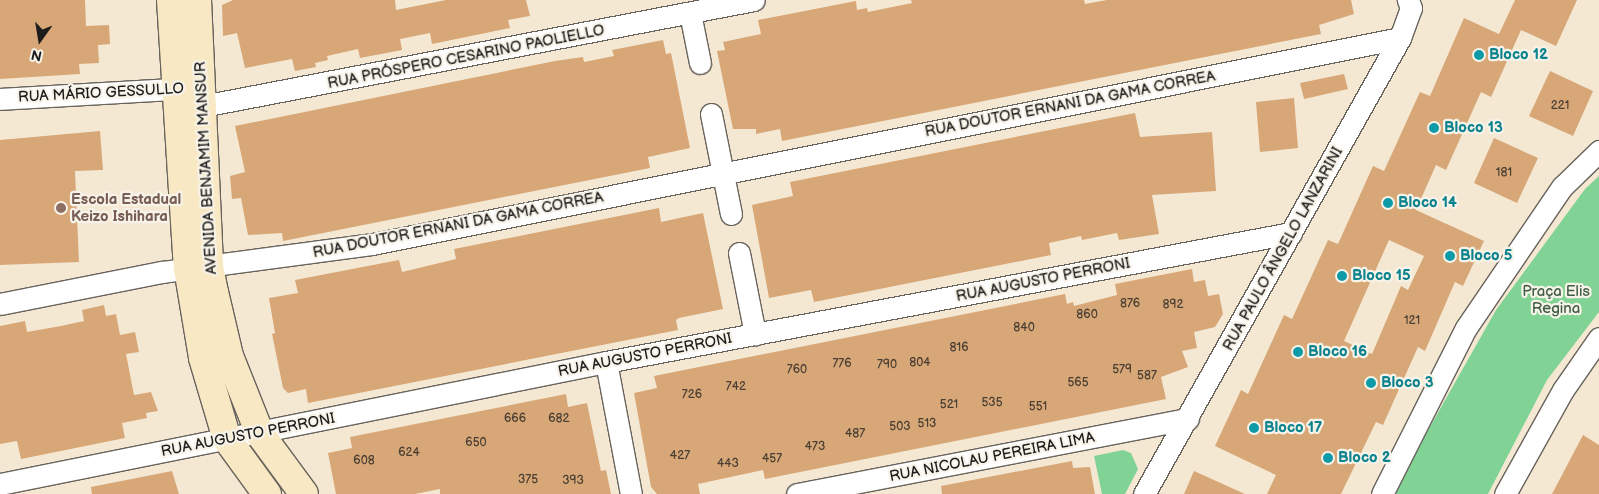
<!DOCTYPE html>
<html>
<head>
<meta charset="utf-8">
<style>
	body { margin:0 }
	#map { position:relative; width:1599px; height:494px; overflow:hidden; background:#f5e8d3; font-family:"Balsamiq Sans",sans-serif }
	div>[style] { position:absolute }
	.green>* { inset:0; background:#81d395 }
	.building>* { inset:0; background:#d7a777 }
	.roads { filter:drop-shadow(1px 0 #68635c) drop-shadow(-1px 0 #68635c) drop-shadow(0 1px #68635c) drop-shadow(0 -1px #68635c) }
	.street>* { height:21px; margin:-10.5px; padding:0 10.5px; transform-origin:10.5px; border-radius:10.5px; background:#fff }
	.secondary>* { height:28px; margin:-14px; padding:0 14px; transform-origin:14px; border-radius:14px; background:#f8e8c3 }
	.dots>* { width:14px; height:14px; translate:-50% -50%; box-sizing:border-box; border:2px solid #f7f3e8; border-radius:50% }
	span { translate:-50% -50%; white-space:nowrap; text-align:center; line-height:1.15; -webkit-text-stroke:4.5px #f7f3e8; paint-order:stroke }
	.number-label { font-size:12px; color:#4b3f33 }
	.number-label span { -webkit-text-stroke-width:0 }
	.culture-label { font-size:15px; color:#0d838f; font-weight:700 }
	.left { translate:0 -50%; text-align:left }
	.street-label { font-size:15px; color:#1c1c1c }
	.education-label { font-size:15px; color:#785e54; font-weight:700 }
	.park-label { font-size:15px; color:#3f5c46 }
	.north { position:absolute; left:15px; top:15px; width:50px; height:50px; -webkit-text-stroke:4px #f7f3e8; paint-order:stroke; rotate:193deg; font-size:14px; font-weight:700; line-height:20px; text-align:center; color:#1c1c1c }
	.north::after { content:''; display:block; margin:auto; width:18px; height:22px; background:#1c1c1c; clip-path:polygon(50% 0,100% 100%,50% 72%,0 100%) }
</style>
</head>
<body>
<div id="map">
	<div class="green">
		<i style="clip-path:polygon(1599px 176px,1599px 312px,1547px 380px,1488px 494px,1392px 494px,1496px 310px,1585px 189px)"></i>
		<i style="clip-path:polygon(1123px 450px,1131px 453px,1138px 469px,1125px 494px,1102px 494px,1094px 456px)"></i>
	</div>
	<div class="building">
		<i style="clip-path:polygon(0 0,85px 0,86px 26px,109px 25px,110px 44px,98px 45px,99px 63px,79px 64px,80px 74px,0 79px)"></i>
		<i style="clip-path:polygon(233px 0,395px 0,396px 10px,446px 0,526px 0,530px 16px,508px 20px,510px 28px,432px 44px,430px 33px,400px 39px,402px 50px,360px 58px,358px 49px,327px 56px,328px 60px,315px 63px,316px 67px,295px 71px,292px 59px,245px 68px,237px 33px,223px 36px,222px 5px)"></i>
		<i style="clip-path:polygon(911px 0,1084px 0,1085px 4px,1107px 0,1351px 0,1354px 14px,1319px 25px,1321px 34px,782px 141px,780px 129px,756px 134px,756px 129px,733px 129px,717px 51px,725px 50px,723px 42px,761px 34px,758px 20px,856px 1px,857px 10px,867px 8px,868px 12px,912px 3px)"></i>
		<i style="clip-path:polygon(evenodd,1515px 0,1577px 0,1556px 46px,1521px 30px,1491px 97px,1481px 92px,1446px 170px,1436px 165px,1416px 210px,1484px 241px,1463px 286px,1455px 282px,1425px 351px,1418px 347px,1383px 425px,1376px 422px,1341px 494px,1267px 494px,1276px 475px,1215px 446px,1241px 390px,1248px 394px,1284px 315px,1292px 319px,1328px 240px,1338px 244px,1373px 166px,1384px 171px,1420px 92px,1430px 96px,1464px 18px,1499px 34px,1515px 0,1389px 240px,1424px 256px,1408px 290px,1401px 286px,1372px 354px,1344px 341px,1389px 240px)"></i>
		<i style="clip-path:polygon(663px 40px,666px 54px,671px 53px,690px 148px,648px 157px,650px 168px,283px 241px,282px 233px,248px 235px,241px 198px,232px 199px,230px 176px,245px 172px,235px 126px,555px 61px,583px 57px,584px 62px,614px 56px,612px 50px)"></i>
		<i style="clip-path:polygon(1550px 71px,1593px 91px,1573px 136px,1529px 116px)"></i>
		<i style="clip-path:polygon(1344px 74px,1348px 89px,1304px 99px,1300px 83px)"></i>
		<i style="clip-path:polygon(1294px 98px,1298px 148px,1260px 152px,1256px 102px)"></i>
		<i style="clip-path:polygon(1135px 113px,1140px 137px,1212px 132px,1216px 191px,1152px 195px,1159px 234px,1119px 240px,1117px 233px,1082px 240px,1081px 236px,1049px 243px,1051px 255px,814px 302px,811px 290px,769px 298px,752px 205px,793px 196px,790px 182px)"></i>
		<i style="clip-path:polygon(100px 131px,103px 170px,75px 171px,79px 262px,0 265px,0 140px)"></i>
		<i style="clip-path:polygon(1494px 138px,1538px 158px,1517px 203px,1474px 183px)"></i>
		<i style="clip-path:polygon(659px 208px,661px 222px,703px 213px,723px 309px,679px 318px,676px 320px,678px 330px,308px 403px,306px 389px,288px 393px,283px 388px,272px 334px,275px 333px,269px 298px,298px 293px,295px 280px,399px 260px,402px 272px,456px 259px,454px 249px)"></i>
		<i style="clip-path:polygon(1192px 269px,1194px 282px,1205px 280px,1208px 296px,1219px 294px,1223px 314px,1215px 327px,1194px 332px,1197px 348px,1182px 351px,1188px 367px,1161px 377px,1166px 399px,765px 479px,763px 470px,698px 484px,700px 494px,657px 494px,651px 487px,634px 393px,657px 388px,654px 376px,1065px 294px,1067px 304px,1073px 302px,1074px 306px,1117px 295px,1115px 284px)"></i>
		<i style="clip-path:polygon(104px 305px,106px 316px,116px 314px,120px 335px,135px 332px,139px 352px,126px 354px,134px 395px,151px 392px,158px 411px,146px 413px,147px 418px,122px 423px,125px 438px,21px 459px,17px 441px,0 444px,0 326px,25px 321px,27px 332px,61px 326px,84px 321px,82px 310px)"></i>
		<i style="clip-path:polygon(566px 394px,568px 407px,587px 403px,601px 471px,606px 470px,611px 494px,440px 494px,440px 489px,415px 494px,336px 494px,328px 453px,352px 448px,350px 437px)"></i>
		<i style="clip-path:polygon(1583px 435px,1599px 445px,1599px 494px,1552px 494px)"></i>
		<i style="clip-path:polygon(1072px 461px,1073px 468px,1090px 467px,1095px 494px,942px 494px,941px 486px)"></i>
		<i style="clip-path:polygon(172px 471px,179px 494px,92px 494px,91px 487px)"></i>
		<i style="clip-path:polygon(1194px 471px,1245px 494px,1184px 494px)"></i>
	</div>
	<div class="roads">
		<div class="street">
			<i style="left:690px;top:13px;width:51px;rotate:78.7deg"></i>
			<i style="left:0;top:99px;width:192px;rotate:-3.3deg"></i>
			<i style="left:187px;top:109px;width:577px;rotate:-10.88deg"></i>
			<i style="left:711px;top:114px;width:102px;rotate:78.7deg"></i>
			<i style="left:739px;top:253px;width:83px;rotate:78.8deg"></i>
			<i style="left:0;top:304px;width:165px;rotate:-11.2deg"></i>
			<i style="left:162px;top:272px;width:212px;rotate:-7.6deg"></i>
			<i style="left:372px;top:244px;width:1048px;rotate:-11.33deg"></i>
			<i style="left:606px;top:362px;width:134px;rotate:79.3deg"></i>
			<i style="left:0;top:484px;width:618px;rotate:-11.38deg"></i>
			<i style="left:606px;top:362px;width:697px;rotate:-10.67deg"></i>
			<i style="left:797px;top:494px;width:398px;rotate:-10.9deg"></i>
			<i style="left:1144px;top:494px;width:523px;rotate:-60.69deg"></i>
			<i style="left:1400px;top:38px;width:32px;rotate:-70deg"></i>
			<i style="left:1411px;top:8px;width:9px;rotate:-111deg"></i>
			<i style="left:1382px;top:494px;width:186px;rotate:-63.2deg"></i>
			<i style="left:1466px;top:328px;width:171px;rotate:-55.8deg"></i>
			<i style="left:1562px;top:187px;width:52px;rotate:-44.2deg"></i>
			<i style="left:1505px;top:494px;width:119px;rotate:-60.9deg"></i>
			<i style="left:1563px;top:390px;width:63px;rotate:-55.3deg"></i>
		</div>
		<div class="secondary">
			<i style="left:171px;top:0;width:269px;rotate:86.4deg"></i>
			<i style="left:188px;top:268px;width:91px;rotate:80.5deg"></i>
			<i style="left:203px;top:358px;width:84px;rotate:73.5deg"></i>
			<i style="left:227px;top:439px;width:68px;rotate:54deg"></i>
			<i style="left:197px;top:0;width:267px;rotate:87.4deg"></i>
			<i style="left:209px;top:267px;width:25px;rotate:79deg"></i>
			<i style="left:214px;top:292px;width:66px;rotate:76.8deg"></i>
			<i style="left:229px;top:356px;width:84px;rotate:68.3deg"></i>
			<i style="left:260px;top:434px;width:74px;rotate:53.7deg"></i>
		</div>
	</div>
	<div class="dots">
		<i style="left:1479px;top:55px;background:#0f9aa8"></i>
		<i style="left:1434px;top:128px;background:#0f9aa8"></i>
		<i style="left:1388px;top:203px;background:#0f9aa8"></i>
		<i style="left:61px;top:208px;background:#8d6e63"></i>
		<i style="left:1450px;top:256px;background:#0f9aa8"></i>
		<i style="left:1342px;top:276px;background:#0f9aa8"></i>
		<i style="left:1298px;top:352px;background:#0f9aa8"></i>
		<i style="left:1371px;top:383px;background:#0f9aa8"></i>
		<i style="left:1254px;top:428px;background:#0f9aa8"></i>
		<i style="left:1328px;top:458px;background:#0f9aa8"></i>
	</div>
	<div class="number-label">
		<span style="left:1560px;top:106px">221</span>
		<span style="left:1504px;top:173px">181</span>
		<span style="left:1130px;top:304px">876</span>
		<span style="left:1173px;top:305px">892</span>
		<span style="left:1087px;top:315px">860</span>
		<span style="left:1412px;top:321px">121</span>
		<span style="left:1024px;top:328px">840</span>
		<span style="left:959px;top:348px">816</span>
		<span style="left:920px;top:363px">804</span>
		<span style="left:842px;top:364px">776</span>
		<span style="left:887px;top:365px">790</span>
		<span style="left:797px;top:370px">760</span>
		<span style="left:1122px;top:370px">579</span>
		<span style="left:1147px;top:376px">587</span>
		<span style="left:1078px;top:383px">565</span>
		<span style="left:736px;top:387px">742</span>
		<span style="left:692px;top:395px">726</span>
		<span style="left:992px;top:403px">535</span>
		<span style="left:949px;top:405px">521</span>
		<span style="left:1038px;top:407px">551</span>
		<span style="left:515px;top:419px">666</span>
		<span style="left:559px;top:419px">682</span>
		<span style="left:927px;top:424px">513</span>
		<span style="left:900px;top:427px">503</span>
		<span style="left:855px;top:434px">487</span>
		<span style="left:476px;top:443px">650</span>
		<span style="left:815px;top:447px">473</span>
		<span style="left:409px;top:453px">624</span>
		<span style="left:680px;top:456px">427</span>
		<span style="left:772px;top:459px">457</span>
		<span style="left:364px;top:461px">608</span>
		<span style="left:728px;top:464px">443</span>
		<span style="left:528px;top:480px">375</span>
		<span style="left:573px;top:481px">393</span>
	</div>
	<div class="culture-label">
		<span class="left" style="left:1489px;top:55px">Bloco 12</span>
		<span class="left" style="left:1444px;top:128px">Bloco 13</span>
		<span class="left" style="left:1398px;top:203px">Bloco 14</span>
		<span class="left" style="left:1460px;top:256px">Bloco 5</span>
		<span class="left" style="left:1352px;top:276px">Bloco 15</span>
		<span class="left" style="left:1308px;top:352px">Bloco 16</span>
		<span class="left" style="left:1381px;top:383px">Bloco 3</span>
		<span class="left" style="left:1264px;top:428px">Bloco 17</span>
		<span class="left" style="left:1338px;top:458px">Bloco 2</span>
	</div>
	<div class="street-label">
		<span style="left:466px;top:57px;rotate:-11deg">RUA PRÓSPERO CESARINO PAOLIELLO</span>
		<span style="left:101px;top:93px;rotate:-3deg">RUA MÁRIO GESSULLO</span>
		<span style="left:1070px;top:104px;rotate:-11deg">RUA DOUTOR ERNANI DA GAMA CORREA</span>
		<span style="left:206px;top:168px;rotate:-93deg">AVENIDA BENJAMIM MANSUR</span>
		<span style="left:458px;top:225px;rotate:-11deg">RUA DOUTOR ERNANI DA GAMA CORREA</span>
		<span style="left:1283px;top:249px;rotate:-61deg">RUA PAULO ÂNGELO LANZARINI</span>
		<span style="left:1043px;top:280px;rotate:-11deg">RUA AUGUSTO PERRONI</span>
		<span style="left:645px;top:355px;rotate:-11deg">RUA AUGUSTO PERRONI</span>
		<span style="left:248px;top:435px;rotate:-11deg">RUA AUGUSTO PERRONI</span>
		<span style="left:992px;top:457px;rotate:-11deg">RUA NICOLAU PEREIRA LIMA</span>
	</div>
	<div class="education-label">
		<span class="left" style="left:71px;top:208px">Escola Estadual<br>Keizo Ishihara</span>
	</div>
	<div class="park-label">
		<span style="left:1556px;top:300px">Praça Elis<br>Regina</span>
	</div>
	<div class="north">N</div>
</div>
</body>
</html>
